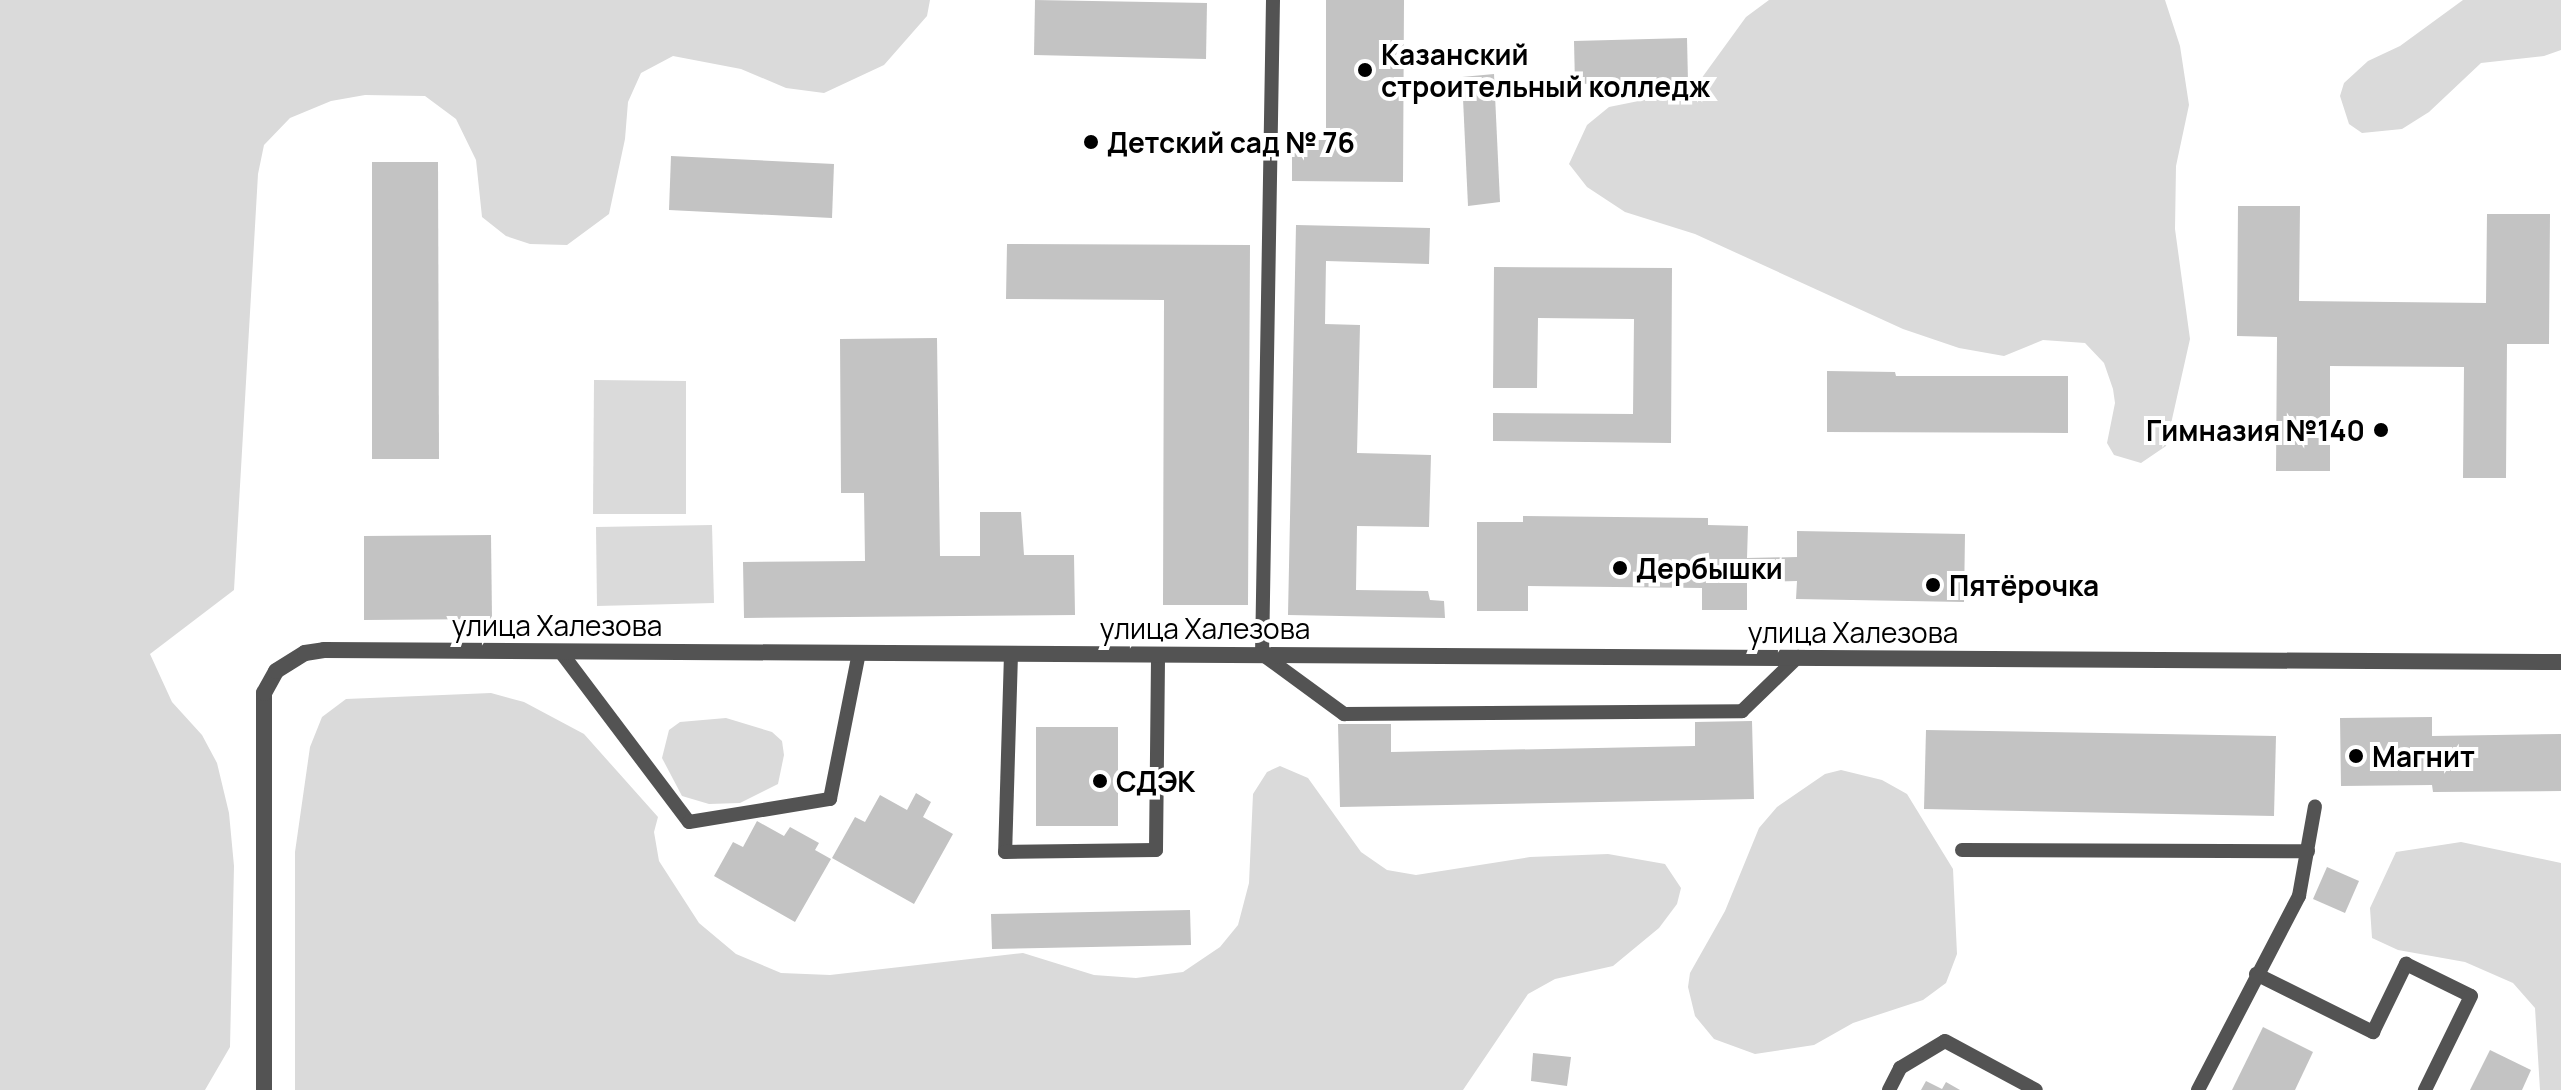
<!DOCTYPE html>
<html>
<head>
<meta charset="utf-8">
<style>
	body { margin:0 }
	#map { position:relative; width:2561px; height:1090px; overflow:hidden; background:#fff; font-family:Manrope,sans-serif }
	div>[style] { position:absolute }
	.green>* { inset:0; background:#dadada }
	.building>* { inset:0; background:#c3c3c3 }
	.lane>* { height:14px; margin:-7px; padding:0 7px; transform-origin:7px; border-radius:7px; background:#535353 }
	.street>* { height:16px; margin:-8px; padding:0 8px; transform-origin:8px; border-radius:8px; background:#535353 }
	.dots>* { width:22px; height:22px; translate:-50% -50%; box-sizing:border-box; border:4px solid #fff; border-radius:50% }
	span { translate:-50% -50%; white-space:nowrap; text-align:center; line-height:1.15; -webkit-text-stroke:8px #fff; paint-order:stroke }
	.poi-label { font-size:28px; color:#000; font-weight:700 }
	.left { translate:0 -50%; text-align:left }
	.right { translate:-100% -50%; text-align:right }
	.street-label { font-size:28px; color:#000 }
</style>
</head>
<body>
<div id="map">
	<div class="green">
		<i style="clip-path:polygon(0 0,930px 0,927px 16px,884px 65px,824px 93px,786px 88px,741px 69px,673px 56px,641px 73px,628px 102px,625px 139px,609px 214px,567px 245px,530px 244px,506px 236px,482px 217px,476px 160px,456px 119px,425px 96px,365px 95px,331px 101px,290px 118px,264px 145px,258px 174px,234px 590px,150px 654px,172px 702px,202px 735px,217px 763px,229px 813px,234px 866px,230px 1047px,205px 1090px,0 1090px)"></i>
		<i style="clip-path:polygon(1769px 0,2165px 0,2180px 46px,2189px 105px,2176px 166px,2175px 229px,2190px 339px,2166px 446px,2141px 463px,2114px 455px,2107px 443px,2115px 403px,2113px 389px,2104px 363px,2085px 343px,2043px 340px,2004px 356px,1959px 348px,1903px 329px,1695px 234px,1625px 212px,1587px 187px,1569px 164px,1587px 125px,1609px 107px,1693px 90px,1746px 17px)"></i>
		<i style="clip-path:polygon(2463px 0,2561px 0,2561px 50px,2544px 56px,2481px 63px,2429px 112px,2402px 129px,2362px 133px,2349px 124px,2340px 96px,2344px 83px,2368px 61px,2400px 46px)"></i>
		<i style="clip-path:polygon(594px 380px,686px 381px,686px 514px,593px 514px)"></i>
		<i style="clip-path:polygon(712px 525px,714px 603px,597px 606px,596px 527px)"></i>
		<i style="clip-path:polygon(491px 693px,524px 702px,584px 734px,658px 817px,654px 832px,659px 861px,699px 923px,736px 954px,781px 973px,830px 975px,1023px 953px,1094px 975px,1136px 978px,1183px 972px,1220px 947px,1238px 925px,1249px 883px,1253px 794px,1267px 772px,1280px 766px,1308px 778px,1361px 852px,1387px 870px,1416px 875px,1530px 857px,1608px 854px,1665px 864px,1681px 888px,1677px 904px,1659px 928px,1613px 966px,1555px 979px,1528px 994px,1463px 1090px,295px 1090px,295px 852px,310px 747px,322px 717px,346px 699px)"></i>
		<i style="clip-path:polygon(726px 718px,772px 732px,782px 741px,784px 755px,778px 784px,740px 803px,709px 804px,682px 796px,662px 758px,669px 730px,680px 722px)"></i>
		<i style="clip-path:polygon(1841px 770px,1882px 780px,1907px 794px,1953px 869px,1957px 954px,1946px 983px,1923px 1000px,1853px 1023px,1814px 1045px,1755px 1054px,1714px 1039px,1695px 1016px,1688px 987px,1690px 973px,1725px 911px,1759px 828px,1777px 807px,1825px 774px)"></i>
		<i style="clip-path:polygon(2461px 842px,2561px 863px,2561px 1090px,2540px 1090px,2535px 1008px,2513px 983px,2465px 962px,2398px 950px,2372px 938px,2370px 908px,2396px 852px)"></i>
	</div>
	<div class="building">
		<i style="clip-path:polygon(1035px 0,1207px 3px,1206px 59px,1034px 55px)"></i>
		<i style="clip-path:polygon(1326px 0,1404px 0,1403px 182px,1292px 181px,1292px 140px,1326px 140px)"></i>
		<i style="clip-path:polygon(1687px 38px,1688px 82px,1575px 84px,1574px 41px)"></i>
		<i style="clip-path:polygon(1494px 74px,1500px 202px,1468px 206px,1462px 77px)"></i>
		<i style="clip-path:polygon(671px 156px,834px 164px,832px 218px,669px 210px)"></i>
		<i style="clip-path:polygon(372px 162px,438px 162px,439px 459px,372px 459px)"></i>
		<i style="clip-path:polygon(2238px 206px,2300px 206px,2299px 301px,2486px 303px,2487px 214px,2550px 214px,2549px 344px,2507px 344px,2506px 478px,2463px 478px,2464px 367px,2330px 366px,2330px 471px,2276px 471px,2277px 337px,2237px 336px)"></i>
		<i style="clip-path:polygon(1296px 225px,1430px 228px,1429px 264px,1326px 261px,1325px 324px,1360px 325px,1357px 453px,1431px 455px,1429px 527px,1357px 526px,1356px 590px,1428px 591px,1430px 600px,1444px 601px,1445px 618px,1288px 615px)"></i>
		<i style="clip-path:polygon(1007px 244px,1250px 245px,1248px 605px,1163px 605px,1164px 300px,1006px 299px)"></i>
		<i style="clip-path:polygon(1494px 267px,1672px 268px,1671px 443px,1493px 441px,1493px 413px,1633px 414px,1634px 319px,1538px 318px,1537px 388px,1493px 388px)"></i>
		<i style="clip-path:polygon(937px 338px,940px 556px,980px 556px,980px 512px,1021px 512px,1024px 555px,1074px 555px,1075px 615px,744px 618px,743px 562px,865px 561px,864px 493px,841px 493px,840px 339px)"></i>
		<i style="clip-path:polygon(1827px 371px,1895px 372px,1896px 376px,2068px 376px,2068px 433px,1827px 432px)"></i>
		<i style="clip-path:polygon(1523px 516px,1708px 518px,1708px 525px,1748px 526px,1747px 558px,1797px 557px,1797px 531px,1965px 534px,1964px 602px,1796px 599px,1797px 581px,1747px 582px,1747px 610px,1702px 610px,1702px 588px,1528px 586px,1528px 611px,1477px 611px,1477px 522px,1523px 522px)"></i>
		<i style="clip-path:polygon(491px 535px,492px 619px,364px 620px,364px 536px)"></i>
		<i style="clip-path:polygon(2432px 717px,2432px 736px,2561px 734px,2561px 791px,2433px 792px,2432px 785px,2341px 786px,2340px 718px)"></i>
		<i style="clip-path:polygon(1752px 721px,1754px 799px,1340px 807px,1338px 724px,1391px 724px,1391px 752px,1695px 746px,1695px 722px)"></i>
		<i style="clip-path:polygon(1036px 727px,1118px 727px,1118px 826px,1036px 826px)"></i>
		<i style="clip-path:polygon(1926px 730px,2276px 736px,2274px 816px,1924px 809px)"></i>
		<i style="clip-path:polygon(916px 793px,931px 802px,923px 817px,953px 834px,914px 904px,832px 858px,855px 817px,865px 822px,880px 795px,907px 810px)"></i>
		<i style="clip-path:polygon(757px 821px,784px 836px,790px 827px,819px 843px,815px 850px,831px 859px,795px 922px,714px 876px,733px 842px,743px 847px)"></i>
		<i style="clip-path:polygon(2327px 867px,2359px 881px,2345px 913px,2313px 899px)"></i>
		<i style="clip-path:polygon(1190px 910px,1191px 945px,992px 949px,991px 914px)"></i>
		<i style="clip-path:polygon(2263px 1027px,2313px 1052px,2295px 1090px,2232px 1090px)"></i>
		<i style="clip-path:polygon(2490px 1050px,2531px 1070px,2522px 1090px,2470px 1090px)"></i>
		<i style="clip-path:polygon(1533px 1053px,1571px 1057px,1567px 1086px,1531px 1081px)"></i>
		<i style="clip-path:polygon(1926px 1081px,1942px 1089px,1946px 1082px,1960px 1090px,1921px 1090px)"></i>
	</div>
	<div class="lane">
		<i style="left:1273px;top:0;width:654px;rotate:90.96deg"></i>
		<i style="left:1262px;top:654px;width:102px;rotate:36.2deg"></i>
		<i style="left:1344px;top:714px;width:398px;rotate:-0.4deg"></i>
		<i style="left:1742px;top:711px;width:78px;rotate:-44deg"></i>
		<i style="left:560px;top:651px;width:214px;rotate:53deg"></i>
		<i style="left:689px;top:822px;width:143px;rotate:-9.3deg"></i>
		<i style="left:830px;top:799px;width:149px;rotate:-78.8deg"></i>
		<i style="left:1011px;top:654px;width:198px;rotate:91.7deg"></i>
		<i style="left:1005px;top:852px;width:151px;rotate:-0.8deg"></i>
		<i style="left:1156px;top:850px;width:196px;rotate:-89.4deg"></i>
		<i style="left:1962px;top:850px;width:346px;rotate:0.2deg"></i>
		<i style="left:2256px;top:974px;width:131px;rotate:26.4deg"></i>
		<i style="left:2373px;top:1032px;width:76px;rotate:-64.1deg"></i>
		<i style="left:2406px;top:964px;width:72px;rotate:26.2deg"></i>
		<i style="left:2471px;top:996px;width:105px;rotate:116.1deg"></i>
		<i style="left:1889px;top:1090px;width:25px;rotate:-63deg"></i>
		<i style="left:1900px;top:1068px;width:52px;rotate:-31deg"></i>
		<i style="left:1945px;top:1041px;width:103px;rotate:28.3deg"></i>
		<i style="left:2198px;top:1090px;width:219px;rotate:-62.5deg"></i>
		<i style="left:2299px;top:896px;width:91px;rotate:-79.9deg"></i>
	</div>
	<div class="street">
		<i style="left:264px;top:1090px;width:397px;rotate:-90deg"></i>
		<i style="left:264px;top:693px;width:25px;rotate:-61deg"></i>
		<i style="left:276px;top:671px;width:34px;rotate:-32deg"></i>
		<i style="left:305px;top:653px;width:19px;rotate:-9deg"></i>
		<i style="left:324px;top:650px;width:2237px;rotate:0.31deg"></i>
	</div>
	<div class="dots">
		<i style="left:1365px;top:70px;background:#000"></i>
		<i style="left:1091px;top:142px;background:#000"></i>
		<i style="left:2381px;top:430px;background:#000"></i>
		<i style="left:1620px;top:568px;background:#000"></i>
		<i style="left:1933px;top:585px;background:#000"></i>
		<i style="left:2356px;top:756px;background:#000"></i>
		<i style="left:1100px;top:781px;background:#000"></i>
	</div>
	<div class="poi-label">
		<span class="left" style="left:1381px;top:70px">Казанский<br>строительный колледж</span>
		<span class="left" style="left:1107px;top:142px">Детский сад № 76</span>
		<span class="right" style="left:2365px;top:430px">Гимназия №140</span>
		<span class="left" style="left:1636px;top:568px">Дербышки</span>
		<span class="left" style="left:1949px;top:585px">Пятёрочка</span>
		<span class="left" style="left:2372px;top:756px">Магнит</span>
		<span class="left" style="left:1116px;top:781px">СДЭК</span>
	</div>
	<div class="street-label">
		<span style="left:557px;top:625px">улица Халезова</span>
		<span style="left:1205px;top:628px">улица Халезова</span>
		<span style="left:1853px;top:632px">улица Халезова</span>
	</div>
</div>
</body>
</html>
